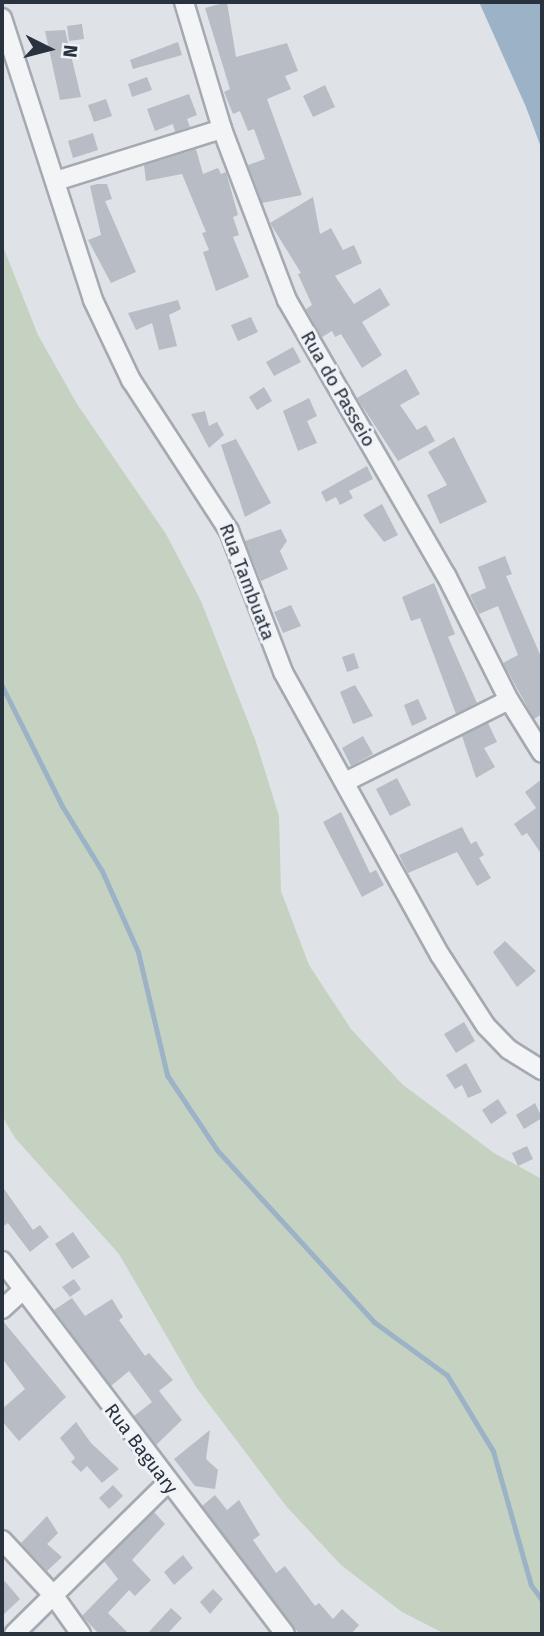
<!DOCTYPE html>
<html>
<head>
<meta charset="utf-8">
<style>
	body { margin:0 }
	#map { position:relative; width:544px; height:1636px; overflow:hidden; background:#dfe3e8; font-family:"Fira Sans",sans-serif }
	div>[style] { position:absolute }
	.green>* { inset:0; background:#c6d2c1 }
	.water>* { inset:0; background:#9bb2c7 }
	.stream>* { height:5px; margin:-2.5px; padding:0 2.5px; transform-origin:2.5px; border-radius:2.5px; background:#9bb2c7 }
	.building>* { inset:0; background:#b7bcc5 }
	.roads { filter:drop-shadow(2px 0 #a5aab2) drop-shadow(-2px 0 #a5aab2) drop-shadow(0 2px #a5aab2) drop-shadow(0 -2px #a5aab2) }
	.minor>* { height:18px; margin:-9px; padding:0 9px; transform-origin:9px; border-radius:9px; background:#f2f4f6 }
	span { translate:-50% -50%; white-space:nowrap; text-align:center; line-height:1.15; -webkit-text-stroke:6px #eff2f6; paint-order:stroke }
	.street-label { font-size:19px; color:#29323f }
	.frame { position:absolute; inset:0; border:4px solid #29323f; pointer-events:none }
	.north { position:absolute; left:14px; top:14px; width:70px; height:70px; -webkit-text-stroke:5px #eff2f6; paint-order:stroke; rotate:96deg; font-size:19px; font-weight:700; line-height:28px; text-align:center; color:#29323f }
	.north::after { content:''; display:block; margin:auto; width:24px; height:32px; background:#29323f; clip-path:polygon(50% 0,100% 100%,50% 72%,0 100%) }
</style>
</head>
<body>
<div id="map">
	<div class="green">
		<i style="clip-path:polygon(2px 244px,38px 335px,77px 404px,166px 534px,201px 601px,256px 742px,279px 816px,281px 891px,309px 965px,351px 1029px,402px 1084px,494px 1153px,542px 1179px,542px 1634px,445px 1634px,402px 1612px,341px 1565px,286px 1506px,196px 1387px,119px 1254px,15px 1138px,2px 1116px)"></i>
	</div>
	<div class="water">
		<i style="clip-path:polygon(479px 2px,542px 2px,542px 150px,526px 107px)"></i>
	</div>
	<div class="stream">
		<i style="left:2px;top:686px;width:134px;rotate:63.4deg"></i>
		<i style="left:62px;top:806px;width:76px;rotate:58.4deg"></i>
		<i style="left:102px;top:871px;width:89px;rotate:66deg"></i>
		<i style="left:138px;top:952px;width:126px;rotate:76.7deg"></i>
		<i style="left:167px;top:1075px;width:90px;rotate:56.3deg"></i>
		<i style="left:217px;top:1150px;width:233px;rotate:47.6deg"></i>
		<i style="left:374px;top:1322px;width:90px;rotate:36deg"></i>
		<i style="left:447px;top:1375px;width:89px;rotate:58.8deg"></i>
		<i style="left:493px;top:1451px;width:139px;rotate:74.2deg"></i>
		<i style="left:531px;top:1585px;width:19px;rotate:54deg"></i>
	</div>
	<div class="building">
		<i style="clip-path:polygon(227px 2px,236px 57px,287px 43px,298px 71px,285px 76px,291px 89px,267px 99px,302px 195px,262px 203px,248px 165px,265px 159px,254px 129px,248px 131px,240px 111px,233px 114px,224px 92px,230px 89px,205px 8px)"></i>
		<i style="clip-path:polygon(82px 24px,84px 39px,69px 41px,67px 26px)"></i>
		<i style="clip-path:polygon(65px 30px,81px 97px,60px 100px,45px 31px)"></i>
		<i style="clip-path:polygon(178px 42px,182px 55px,133px 69px,130px 60px)"></i>
		<i style="clip-path:polygon(147px 77px,152px 90px,132px 97px,128px 84px)"></i>
		<i style="clip-path:polygon(325px 85px,335px 107px,313px 117px,303px 96px)"></i>
		<i style="clip-path:polygon(189px 94px,197px 115px,187px 119px,190px 127px,175px 132px,173px 124px,155px 131px,147px 109px)"></i>
		<i style="clip-path:polygon(106px 99px,112px 116px,94px 122px,88px 105px)"></i>
		<i style="clip-path:polygon(93px 133px,98px 150px,73px 158px,68px 141px)"></i>
		<i style="clip-path:polygon(196px 149px,203px 174px,218px 168px,221px 174px,226px 172px,238px 215px,233px 217px,239px 235px,233px 237px,249px 277px,216px 291px,203px 252px,209px 250px,202px 233px,206px 232px,182px 174px,146px 181px,144px 165px)"></i>
		<i style="clip-path:polygon(97px 184px,107px 184px,112px 199px,105px 201px,136px 272px,111px 283px,88px 240px,101px 235px,90px 186px)"></i>
		<i style="clip-path:polygon(313px 197px,320px 234px,331px 228px,343px 250px,354px 245px,362px 263px,335px 276px,354px 304px,380px 288px,390px 305px,362px 322px,382px 355px,362px 368px,341px 334px,335px 337px,332px 331px,322px 337px,319px 333px,306px 309px,312px 305px,298px 274px,301px 273px,270px 223px)"></i>
		<i style="clip-path:polygon(178px 300px,181px 309px,169px 315px,177px 346px,159px 350px,152px 323px,136px 330px,128px 313px)"></i>
		<i style="clip-path:polygon(251px 317px,258px 332px,238px 341px,231px 325px)"></i>
		<i style="clip-path:polygon(293px 347px,301px 362px,274px 376px,266px 362px)"></i>
		<i style="clip-path:polygon(406px 369px,420px 394px,400px 405px,417px 430px,426px 425px,435px 441px,398px 461px,357px 398px)"></i>
		<i style="clip-path:polygon(264px 387px,272px 401px,257px 410px,249px 397px)"></i>
		<i style="clip-path:polygon(309px 398px,317px 416px,307px 421px,317px 443px,298px 451px,283px 411px)"></i>
		<i style="clip-path:polygon(205px 411px,209px 426px,217px 422px,224px 435px,209px 448px,191px 414px)"></i>
		<i style="clip-path:polygon(454px 437px,487px 502px,440px 524px,427px 495px,447px 485px,428px 452px)"></i>
		<i style="clip-path:polygon(236px 439px,271px 503px,245px 517px,221px 445px)"></i>
		<i style="clip-path:polygon(367px 466px,373px 479px,349px 491px,353px 498px,340px 505px,336px 497px,326px 502px,321px 492px)"></i>
		<i style="clip-path:polygon(382px 504px,398px 535px,384px 542px,363px 515px)"></i>
		<i style="clip-path:polygon(281px 529px,287px 541px,280px 551px,288px 569px,261px 581px,245px 541px)"></i>
		<i style="clip-path:polygon(505px 556px,512px 574px,506px 576px,542px 659px,542px 714px,534px 719px,503px 663px,518px 655px,498px 606px,479px 614px,470px 595px,486px 588px,478px 567px)"></i>
		<i style="clip-path:polygon(434px 583px,455px 634px,448px 637px,477px 703px,456px 714px,420px 618px,411px 621px,402px 597px)"></i>
		<i style="clip-path:polygon(291px 605px,301px 626px,283px 633px,274px 612px)"></i>
		<i style="clip-path:polygon(354px 653px,359px 668px,347px 672px,342px 657px)"></i>
		<i style="clip-path:polygon(355px 685px,373px 716px,353px 724px,340px 692px)"></i>
		<i style="clip-path:polygon(418px 699px,427px 719px,412px 726px,404px 705px)"></i>
		<i style="clip-path:polygon(488px 723px,497px 742px,484px 748px,495px 767px,476px 778px,462px 736px)"></i>
		<i style="clip-path:polygon(363px 736px,373px 754px,351px 766px,342px 748px)"></i>
		<i style="clip-path:polygon(397px 778px,411px 805px,390px 816px,376px 789px)"></i>
		<i style="clip-path:polygon(542px 779px,542px 855px,527px 833px,522px 836px,514px 824px,536px 808px,525px 792px)"></i>
		<i style="clip-path:polygon(341px 812px,370px 873px,376px 870px,384px 885px,362px 897px,323px 822px)"></i>
		<i style="clip-path:polygon(462px 827px,471px 844px,476px 841px,484px 855px,479px 858px,491px 878px,477px 886px,457px 852px,408px 873px,399px 855px)"></i>
		<i style="clip-path:polygon(505px 941px,536px 971px,517px 987px,493px 952px)"></i>
		<i style="clip-path:polygon(464px 1022px,475px 1041px,456px 1053px,444px 1034px)"></i>
		<i style="clip-path:polygon(466px 1063px,482px 1092px,468px 1098px,462px 1085px,455px 1089px,446px 1075px)"></i>
		<i style="clip-path:polygon(498px 1099px,507px 1113px,491px 1124px,482px 1110px)"></i>
		<i style="clip-path:polygon(535px 1103px,542px 1118px,524px 1129px,516px 1115px)"></i>
		<i style="clip-path:polygon(527px 1146px,533px 1159px,518px 1166px,512px 1153px)"></i>
		<i style="clip-path:polygon(2px 1186px,33px 1230px,40px 1225px,49px 1237px,30px 1252px,8px 1223px,2px 1227px)"></i>
		<i style="clip-path:polygon(73px 1232px,90px 1257px,72px 1269px,55px 1244px)"></i>
		<i style="clip-path:polygon(74px 1279px,81px 1289px,70px 1297px,62px 1287px)"></i>
		<i style="clip-path:polygon(72px 1298px,85px 1316px,112px 1299px,123px 1317px,119px 1320px,145px 1356px,149px 1353px,173px 1380px,159px 1391px,182px 1420px,156px 1445px,134px 1416px,152px 1402px,129px 1371px,111px 1386px,54px 1310px)"></i>
		<i style="clip-path:polygon(2px 1320px,66px 1397px,19px 1441px,2px 1421px,2px 1409px,25px 1389px,2px 1358px)"></i>
		<i style="clip-path:polygon(76px 1422px,91px 1443px,119px 1469px,102px 1483px,87px 1466px,81px 1472px,71px 1462px,75px 1458px,60px 1438px)"></i>
		<i style="clip-path:polygon(210px 1430px,206px 1459px,218px 1470px,215px 1489px,195px 1486px,174px 1459px)"></i>
		<i style="clip-path:polygon(113px 1485px,123px 1496px,109px 1509px,99px 1498px)"></i>
		<i style="clip-path:polygon(215px 1495px,227px 1510px,239px 1500px,260px 1535px,253px 1540px,276px 1573px,285px 1566px,315px 1606px,319px 1603px,333px 1619px,342px 1609px,359px 1625px,351px 1634px,299px 1634px,202px 1506px)"></i>
		<i style="clip-path:polygon(154px 1512px,165px 1524px,132px 1560px,151px 1580px,135px 1596px,129px 1590px,108px 1613px,129px 1634px,99px 1634px,82px 1616px,118px 1579px,104px 1561px)"></i>
		<i style="clip-path:polygon(47px 1516px,58px 1533px,47px 1544px,62px 1557px,47px 1571px,21px 1543px)"></i>
		<i style="clip-path:polygon(183px 1555px,193px 1568px,174px 1585px,164px 1572px)"></i>
		<i style="clip-path:polygon(2px 1578px,20px 1599px,2px 1616px)"></i>
		<i style="clip-path:polygon(213px 1589px,223px 1599px,210px 1614px,200px 1602px)"></i>
		<i style="clip-path:polygon(171px 1608px,182px 1618px,167px 1634px,147px 1634px)"></i>
	</div>
	<div class="roads">
		<div class="minor">
			<i style="left:184px;top:2px;width:133px;rotate:73.3deg"></i>
			<i style="left:222px;top:129px;width:183px;rotate:69.2deg"></i>
			<i style="left:287px;top:300px;width:318px;rotate:60deg"></i>
			<i style="left:446px;top:575px;width:140px;rotate:63.3deg"></i>
			<i style="left:509px;top:700px;width:62px;rotate:58.1deg"></i>
			<i style="left:2px;top:18px;width:296px;rotate:72.1deg"></i>
			<i style="left:93px;top:300px;width:89px;rotate:64.6deg"></i>
			<i style="left:131px;top:380px;width:180px;rotate:57deg"></i>
			<i style="left:229px;top:531px;width:151px;rotate:69deg"></i>
			<i style="left:283px;top:672px;width:324px;rotate:61deg"></i>
			<i style="left:440px;top:955px;width:85px;rotate:57.1deg"></i>
			<i style="left:486px;top:1026px;width:32px;rotate:46deg"></i>
			<i style="left:508px;top:1049px;width:40px;rotate:32deg"></i>
			<i style="left:56px;top:181px;width:174px;rotate:-17.4deg"></i>
			<i style="left:347px;top:781px;width:181px;rotate:-26.6deg"></i>
			<i style="left:2px;top:1261px;width:468px;rotate:52.8deg"></i>
			<i style="left:2px;top:1309px;width:27px;rotate:-42deg"></i>
			<i style="left:2px;top:1540px;width:76px;rotate:47.1deg"></i>
			<i style="left:54px;top:1596px;width:47px;rotate:54.6deg"></i>
			<i style="left:14px;top:1634px;width:215px;rotate:-44.6deg"></i>
		</div>
	</div>
	<div class="street-label">
		<span style="left:338px;top:389px;rotate:60deg">Rua do Passeio</span>
		<span style="left:247px;top:582px;rotate:69deg">Rua Tambuata</span>
		<span style="left:141px;top:1449px;rotate:53deg">Rua Baguary</span>
	</div>
	<div class="frame"></div>
	<div class="north">N</div>
</div>
</body>
</html>
